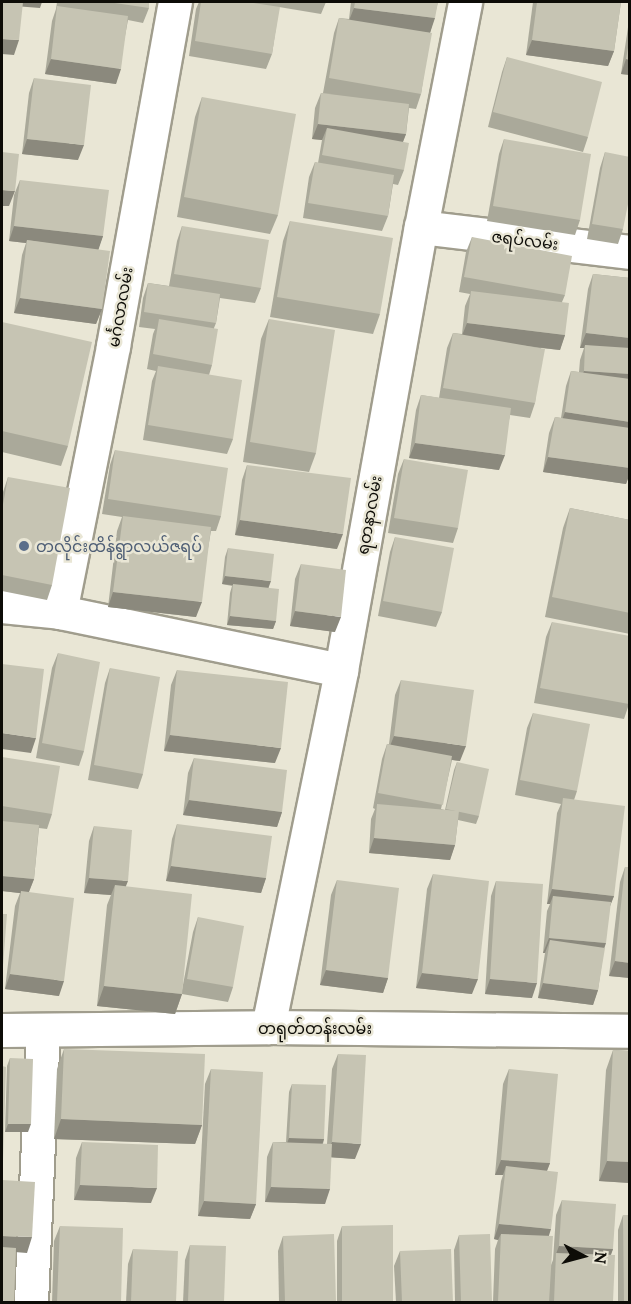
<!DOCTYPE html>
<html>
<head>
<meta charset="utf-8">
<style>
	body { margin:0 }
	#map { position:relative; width:631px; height:1304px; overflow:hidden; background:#e9e6d5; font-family:Lora,"Noto Sans Myanmar",serif }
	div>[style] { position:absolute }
	.roads { filter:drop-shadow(2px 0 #a09d8d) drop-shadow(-2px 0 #a09d8d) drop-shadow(0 2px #a09d8d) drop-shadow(0 -2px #a09d8d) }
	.street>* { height:33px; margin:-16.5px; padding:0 16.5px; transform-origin:16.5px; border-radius:16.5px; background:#fff }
	.wall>* { inset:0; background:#aaa99a }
	.shaded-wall>* { inset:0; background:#8b897d }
	.building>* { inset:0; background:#c6c4b3 }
	.dots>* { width:16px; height:16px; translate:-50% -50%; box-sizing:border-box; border:3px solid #e9e6d5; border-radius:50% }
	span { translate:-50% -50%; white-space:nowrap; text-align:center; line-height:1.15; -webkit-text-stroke:5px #e9e6d5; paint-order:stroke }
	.street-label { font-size:16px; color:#0d0c07 }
	.service-label { font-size:16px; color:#4e5e75 }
	.left { translate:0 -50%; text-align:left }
	.frame { position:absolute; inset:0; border:3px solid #0d0c07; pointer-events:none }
	.north { position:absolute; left:553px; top:1226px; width:60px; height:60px; -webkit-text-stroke:4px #e9e6d5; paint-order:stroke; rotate:96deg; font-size:16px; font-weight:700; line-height:24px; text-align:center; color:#0d0c07 }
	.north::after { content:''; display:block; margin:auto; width:21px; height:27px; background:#0d0c07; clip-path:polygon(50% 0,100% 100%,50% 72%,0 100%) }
</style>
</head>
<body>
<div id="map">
	<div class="roads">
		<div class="street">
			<i style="left:421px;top:227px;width:210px;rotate:6.8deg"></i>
			<i style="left:2px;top:606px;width:58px;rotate:5.9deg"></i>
			<i style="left:60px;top:612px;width:287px;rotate:11.7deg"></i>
			<i style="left:60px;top:612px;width:271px;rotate:-78.7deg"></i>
			<i style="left:113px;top:346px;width:350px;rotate:-79.8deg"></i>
			<i style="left:268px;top:1027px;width:364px;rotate:-78.4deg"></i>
			<i style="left:341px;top:670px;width:450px;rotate:-79.8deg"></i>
			<i style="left:421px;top:227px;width:229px;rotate:-78.9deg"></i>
			<i style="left:2px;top:1030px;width:266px;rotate:-0.6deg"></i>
			<i style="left:268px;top:1027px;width:362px;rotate:0.6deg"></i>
			<i style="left:31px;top:1302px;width:272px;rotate:-87.5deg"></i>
		</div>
	</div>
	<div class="wall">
		<i style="clip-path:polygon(57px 2px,149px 2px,149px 8px,143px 23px,128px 20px,116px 84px,45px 74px,52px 21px,56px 9px)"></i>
		<i style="clip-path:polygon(199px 2px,326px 2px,321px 14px,279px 7px,272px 54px,266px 69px,189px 56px,196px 9px)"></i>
		<i style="clip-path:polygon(351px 2px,438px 2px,430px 33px,421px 94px,416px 109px,409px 108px,406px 134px,403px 142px,404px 170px,398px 185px,393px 184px,388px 216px,382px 231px,303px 218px,309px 177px,315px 162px,318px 163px,322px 140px,312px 139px,315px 108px,321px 93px,333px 94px,323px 93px,334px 33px,339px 18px,349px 19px)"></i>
		<i style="clip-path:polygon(533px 2px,621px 2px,614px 51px,608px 66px,526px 55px)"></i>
		<i style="clip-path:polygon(630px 14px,630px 75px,621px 74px)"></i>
		<i style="clip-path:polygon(507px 57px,588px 137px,583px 152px,488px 127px,502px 72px)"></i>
		<i style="clip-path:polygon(34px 78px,78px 160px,22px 154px,29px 93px)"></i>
		<i style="clip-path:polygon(202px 97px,278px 215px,270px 234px,177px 217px,195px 117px)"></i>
		<i style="clip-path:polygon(504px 139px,580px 220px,575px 235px,487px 221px,499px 154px)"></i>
		<i style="clip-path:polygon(605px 152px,623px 229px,618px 244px,587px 239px,600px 168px)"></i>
		<i style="clip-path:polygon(20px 180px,103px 236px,98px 249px,102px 309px,96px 324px,14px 313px,22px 255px,26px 243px,9px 241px,14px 195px)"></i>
		<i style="clip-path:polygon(290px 221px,380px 314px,373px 334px,270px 317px,283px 241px)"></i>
		<i style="clip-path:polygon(182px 226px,261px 288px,255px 303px,220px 298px,216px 323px,214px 328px,212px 365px,209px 375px,233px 439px,227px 454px,143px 440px,152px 381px,156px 371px,147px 369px,153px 334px,155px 329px,139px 327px,143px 298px,148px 283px,169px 286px,177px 241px)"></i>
		<i style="clip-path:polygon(472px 237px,565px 295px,562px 302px,565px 335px,560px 350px,541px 348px,535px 403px,530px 418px,510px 415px,499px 470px,409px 458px,416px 410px,421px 395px,439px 398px,447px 348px,453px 333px,462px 334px,465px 306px,470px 294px,459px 292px,466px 252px)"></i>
		<i style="clip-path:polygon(593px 274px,630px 278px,630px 473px,626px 484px,543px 472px,549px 433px,555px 417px,561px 418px,566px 386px,571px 371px,579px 372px,580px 360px,584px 348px,580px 348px,588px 289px)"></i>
		<i style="clip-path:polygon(269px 319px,316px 453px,309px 472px,243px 462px,261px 339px)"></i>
		<i style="clip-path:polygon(2px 322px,68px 446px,61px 466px,2px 452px)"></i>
		<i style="clip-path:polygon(115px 450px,221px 516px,216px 531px,211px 531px,196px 617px,108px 607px,117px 531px,122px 517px,102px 514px,110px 465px)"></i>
		<i style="clip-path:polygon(404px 459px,458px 528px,453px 543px,388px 533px,398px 474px)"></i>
		<i style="clip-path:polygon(247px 465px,337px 549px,235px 535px,242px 480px)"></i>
		<i style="clip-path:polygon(8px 477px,52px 585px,47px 600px,2px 591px,2px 495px)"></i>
		<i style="clip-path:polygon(570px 508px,630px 520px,630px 634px,545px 617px,563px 528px)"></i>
		<i style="clip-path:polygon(395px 537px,442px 612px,436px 627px,378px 616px,390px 552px)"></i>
		<i style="clip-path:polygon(228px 548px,269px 588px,276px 621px,273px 629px,227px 625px,230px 593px,232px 586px,222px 584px,225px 557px)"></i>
		<i style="clip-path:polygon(301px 564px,335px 632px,290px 626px,295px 579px)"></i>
		<i style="clip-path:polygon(552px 622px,629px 704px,624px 719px,534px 703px,546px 637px)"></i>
		<i style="clip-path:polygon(58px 653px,84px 751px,79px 766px,36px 758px,52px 668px)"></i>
		<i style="clip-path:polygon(110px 668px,143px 774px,138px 789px,88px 780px,105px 683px)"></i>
		<i style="clip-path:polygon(177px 670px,275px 763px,164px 751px,171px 685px)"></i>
		<i style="clip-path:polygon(401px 680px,460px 761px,452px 760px,441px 809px,445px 810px,454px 770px,457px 762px,479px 816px,476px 824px,458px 820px,455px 845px,450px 860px,369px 853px,371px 819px,375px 809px,373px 808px,382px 759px,387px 744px,389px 744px,395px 695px)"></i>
		<i style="clip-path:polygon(533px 713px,577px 791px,574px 800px,614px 896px,610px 906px,598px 990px,593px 1005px,538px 998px,545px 953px,543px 953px,547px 911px,550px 904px,547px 904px,557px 813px,561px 804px,515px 795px,527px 728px)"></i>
		<i style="clip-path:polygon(2px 757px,52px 814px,47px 829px,39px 828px,34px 879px,29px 892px,59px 996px,5px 989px,15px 906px,20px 893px,2px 891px)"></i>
		<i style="clip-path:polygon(194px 758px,282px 812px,277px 827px,183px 815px,188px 773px)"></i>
		<i style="clip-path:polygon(177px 824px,266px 878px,261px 893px,166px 881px,172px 839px)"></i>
		<i style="clip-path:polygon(94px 826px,126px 887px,182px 990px,193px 932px,198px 917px,233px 987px,228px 1002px,182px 994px,175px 1014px,97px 1006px,107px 905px,111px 895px,84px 893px,89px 841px)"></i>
		<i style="clip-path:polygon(625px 867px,630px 867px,630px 978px,609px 976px,620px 882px)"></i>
		<i style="clip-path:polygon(433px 874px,472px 994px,416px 988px,427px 889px)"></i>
		<i style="clip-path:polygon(337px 880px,388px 978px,383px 993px,320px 985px,331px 895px)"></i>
		<i style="clip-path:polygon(496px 881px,532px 998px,485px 994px,491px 896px)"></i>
		<i style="clip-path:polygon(64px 1049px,202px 1125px,195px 1144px,54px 1139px,57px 1069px)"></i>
		<i style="clip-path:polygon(613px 1050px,630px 1051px,630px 1183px,599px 1181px,606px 1070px)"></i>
		<i style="clip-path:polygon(338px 1054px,355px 1159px,331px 1157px,325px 1204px,265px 1202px,267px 1157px,273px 1142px,286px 1142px,289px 1092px,292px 1084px,324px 1139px,323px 1144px,327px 1144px,332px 1069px)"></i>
		<i style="clip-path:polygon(10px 1058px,28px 1132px,5px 1132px,7px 1066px)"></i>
		<i style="clip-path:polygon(211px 1069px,256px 1204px,250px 1219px,198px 1216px,205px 1084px)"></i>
		<i style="clip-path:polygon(509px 1069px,550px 1163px,547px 1171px,549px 1236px,551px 1265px,553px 1260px,556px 1215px,562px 1200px,613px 1249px,611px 1255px,613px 1302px,493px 1302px,495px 1249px,498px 1240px,494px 1239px,501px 1181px,503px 1175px,495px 1175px,503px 1084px)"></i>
		<i style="clip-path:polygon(82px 1142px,151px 1203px,74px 1200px,76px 1158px)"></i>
		<i style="clip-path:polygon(623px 1215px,630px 1302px,618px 1302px,618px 1230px)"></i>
		<i style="clip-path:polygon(60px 1226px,121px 1302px,52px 1302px,54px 1241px)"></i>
		<i style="clip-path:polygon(342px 1226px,393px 1302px,337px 1302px,337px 1241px)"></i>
		<i style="clip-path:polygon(459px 1235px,492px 1302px,455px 1302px,454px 1250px)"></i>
		<i style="clip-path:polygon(283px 1236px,336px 1302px,279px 1302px,278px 1251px)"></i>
		<i style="clip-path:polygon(190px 1245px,224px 1302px,183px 1302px,185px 1260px)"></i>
		<i style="clip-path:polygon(133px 1249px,176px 1302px,126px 1302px,128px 1264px)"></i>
		<i style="clip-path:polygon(400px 1251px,453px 1302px,396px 1302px,394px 1266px)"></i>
	</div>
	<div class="shaded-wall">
		<i style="clip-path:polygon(2px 2px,42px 2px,40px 8px,2px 5px)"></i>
		<i style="clip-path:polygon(354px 8px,435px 18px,430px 33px,348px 23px)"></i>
		<i style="clip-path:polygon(2px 39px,19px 40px,14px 55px,2px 54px)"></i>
		<i style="clip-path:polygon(532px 40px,614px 51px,608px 66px,526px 55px)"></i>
		<i style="clip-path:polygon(51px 59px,121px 69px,116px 84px,45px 74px)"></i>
		<i style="clip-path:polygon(626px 59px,630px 60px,630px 75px,621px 74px)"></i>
		<i style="clip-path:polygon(318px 124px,406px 134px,400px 149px,327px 128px,322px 140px,312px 139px)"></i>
		<i style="clip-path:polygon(27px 139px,84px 145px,78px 160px,22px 154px)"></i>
		<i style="clip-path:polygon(2px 190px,15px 191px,9px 206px,2px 206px)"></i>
		<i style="clip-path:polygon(14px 226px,103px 236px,98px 251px,27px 240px,26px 243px,9px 241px)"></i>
		<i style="clip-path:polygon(20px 298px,102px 309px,96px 324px,14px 313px)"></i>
		<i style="clip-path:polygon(467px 323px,565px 335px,560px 350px,461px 338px)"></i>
		<i style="clip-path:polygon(586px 333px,630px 338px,630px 354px,585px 345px,584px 348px,580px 348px)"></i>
		<i style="clip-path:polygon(584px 371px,630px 374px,630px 390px,578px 386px)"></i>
		<i style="clip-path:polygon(565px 412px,630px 422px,630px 438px,559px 428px)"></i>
		<i style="clip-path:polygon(415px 443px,505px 455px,499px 470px,409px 458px)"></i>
		<i style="clip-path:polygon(548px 457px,630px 468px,630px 473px,626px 484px,543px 472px)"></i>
		<i style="clip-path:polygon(240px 520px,343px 534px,337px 549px,235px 535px)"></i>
		<i style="clip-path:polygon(225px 576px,271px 581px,268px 589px,222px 584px)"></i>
		<i style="clip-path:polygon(113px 592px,202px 602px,196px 617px,108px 607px)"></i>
		<i style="clip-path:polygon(295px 611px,341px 617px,335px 632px,290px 626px)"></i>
		<i style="clip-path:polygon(230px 616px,276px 621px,273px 629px,227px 625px)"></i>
		<i style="clip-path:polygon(2px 733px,36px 738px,31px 753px,2px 749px)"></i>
		<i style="clip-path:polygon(170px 735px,281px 748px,275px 763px,164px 751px)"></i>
		<i style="clip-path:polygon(394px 736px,466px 746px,460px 761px,388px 751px)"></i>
		<i style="clip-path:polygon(189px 800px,282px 812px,277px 827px,183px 815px)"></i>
		<i style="clip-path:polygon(374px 838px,455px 845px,450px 860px,369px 853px)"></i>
		<i style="clip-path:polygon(171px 866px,266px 878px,261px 893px,166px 881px)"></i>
		<i style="clip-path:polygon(2px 876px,34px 879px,28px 894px,2px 891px)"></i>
		<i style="clip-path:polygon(89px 878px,128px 881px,122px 896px,115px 885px,111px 895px,84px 893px)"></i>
		<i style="clip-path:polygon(552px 889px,614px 896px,608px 911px,553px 896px,550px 904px,547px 904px)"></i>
		<i style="clip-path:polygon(549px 938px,606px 943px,601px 958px,550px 940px,545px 953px,543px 953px)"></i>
		<i style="clip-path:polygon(615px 961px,630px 963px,630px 978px,609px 976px)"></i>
		<i style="clip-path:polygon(326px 970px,388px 978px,383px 993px,320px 985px)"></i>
		<i style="clip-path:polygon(422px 973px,478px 979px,472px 994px,416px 988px)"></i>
		<i style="clip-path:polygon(10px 974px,64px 981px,59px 996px,5px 989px)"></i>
		<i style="clip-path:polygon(490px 979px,537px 983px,532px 998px,485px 994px)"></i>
		<i style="clip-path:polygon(543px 983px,598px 990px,593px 1005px,538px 998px)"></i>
		<i style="clip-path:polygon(104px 986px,182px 994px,175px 1014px,97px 1006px)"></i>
		<i style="clip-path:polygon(61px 1119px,202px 1125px,195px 1144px,54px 1139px)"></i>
		<i style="clip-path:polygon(8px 1124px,31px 1124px,28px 1132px,5px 1132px)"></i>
		<i style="clip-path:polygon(289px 1138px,324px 1139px,321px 1148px,286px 1146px)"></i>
		<i style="clip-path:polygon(332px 1142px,361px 1144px,355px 1159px,326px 1157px)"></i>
		<i style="clip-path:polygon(501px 1160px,550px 1163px,544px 1178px,506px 1166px,503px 1175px,495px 1175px)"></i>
		<i style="clip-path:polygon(607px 1161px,630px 1162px,630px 1183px,599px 1181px)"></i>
		<i style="clip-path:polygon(80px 1185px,157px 1188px,151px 1203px,74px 1200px)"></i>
		<i style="clip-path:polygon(271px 1187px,330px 1189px,325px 1204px,265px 1202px)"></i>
		<i style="clip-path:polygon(204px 1201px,256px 1204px,250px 1219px,198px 1216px)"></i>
		<i style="clip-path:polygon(499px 1224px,551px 1229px,546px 1245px,501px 1234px,498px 1240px,494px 1239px)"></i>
		<i style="clip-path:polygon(2px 1236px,32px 1237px,27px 1253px,2px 1251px)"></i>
		<i style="clip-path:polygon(559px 1246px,613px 1249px,607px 1264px,556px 1254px)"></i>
	</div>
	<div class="building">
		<i style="clip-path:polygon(2px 2px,23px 2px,19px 40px,2px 39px)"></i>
		<i style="clip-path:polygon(108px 2px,149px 2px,149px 8px)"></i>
		<i style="clip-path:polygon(201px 2px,247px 2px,280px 7px,272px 54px,195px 41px)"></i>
		<i style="clip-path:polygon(355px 2px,438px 2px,435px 18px,354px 8px)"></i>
		<i style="clip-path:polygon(537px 2px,621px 2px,614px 51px,532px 40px)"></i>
		<i style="clip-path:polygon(57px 6px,128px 16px,121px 69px,51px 59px)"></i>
		<i style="clip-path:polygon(339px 18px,432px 33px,421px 94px,329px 78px)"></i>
		<i style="clip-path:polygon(630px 36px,630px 60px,626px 59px)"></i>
		<i style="clip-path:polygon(507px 57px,602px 82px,588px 137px,493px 112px)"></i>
		<i style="clip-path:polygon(34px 78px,91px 85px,84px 145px,27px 139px)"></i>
		<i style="clip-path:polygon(321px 93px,409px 104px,406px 134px,318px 124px)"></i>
		<i style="clip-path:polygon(202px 97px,296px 114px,278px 215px,184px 197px)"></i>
		<i style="clip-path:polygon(327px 128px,409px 143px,404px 170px,322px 155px)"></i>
		<i style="clip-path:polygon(504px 139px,591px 154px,580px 220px,493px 206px)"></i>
		<i style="clip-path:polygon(2px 152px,19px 154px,15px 191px,2px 190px)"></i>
		<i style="clip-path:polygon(605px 152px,630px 157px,630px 194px,623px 229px,592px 224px)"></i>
		<i style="clip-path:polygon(315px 162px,394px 175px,388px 216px,308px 203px)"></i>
		<i style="clip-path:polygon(20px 180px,109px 190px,103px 236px,14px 226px)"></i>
		<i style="clip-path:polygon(290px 221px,393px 238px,380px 314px,277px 297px)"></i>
		<i style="clip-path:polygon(182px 226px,269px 240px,261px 288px,174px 274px)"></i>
		<i style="clip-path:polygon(472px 237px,572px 256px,565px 295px,464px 277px)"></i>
		<i style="clip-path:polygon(27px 240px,110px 251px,102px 309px,20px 298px)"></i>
		<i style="clip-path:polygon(593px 274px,630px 278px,630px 338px,586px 333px)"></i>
		<i style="clip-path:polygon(148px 283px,220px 294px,216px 323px,144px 312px)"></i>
		<i style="clip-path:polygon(471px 291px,569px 303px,565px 335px,467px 323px)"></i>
		<i style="clip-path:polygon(159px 319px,218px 329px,212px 365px,153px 354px)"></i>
		<i style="clip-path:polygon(269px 319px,335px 330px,316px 453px,250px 442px)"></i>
		<i style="clip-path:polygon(2px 322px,92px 342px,68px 446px,2px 431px)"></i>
		<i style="clip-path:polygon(453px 333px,545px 349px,535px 403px,443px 388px)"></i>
		<i style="clip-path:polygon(585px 345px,630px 348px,630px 374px,584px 371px)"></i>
		<i style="clip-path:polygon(158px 366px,242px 380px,233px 439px,148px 425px)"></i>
		<i style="clip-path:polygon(571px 371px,630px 379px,630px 422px,565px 412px)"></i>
		<i style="clip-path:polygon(421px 395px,511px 408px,505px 455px,415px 443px)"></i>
		<i style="clip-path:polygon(555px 417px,630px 428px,630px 468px,548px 457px)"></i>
		<i style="clip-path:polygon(115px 450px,228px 468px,221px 516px,108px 499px)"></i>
		<i style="clip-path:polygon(404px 459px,468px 470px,458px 528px,394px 518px)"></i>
		<i style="clip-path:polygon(247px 465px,351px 478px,343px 534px,240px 520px)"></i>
		<i style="clip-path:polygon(8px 477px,70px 488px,52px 585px,2px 575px,2px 510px)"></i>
		<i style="clip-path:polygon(570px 508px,630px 520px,630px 613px,552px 597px)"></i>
		<i style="clip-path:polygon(123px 516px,211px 527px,202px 602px,113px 592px)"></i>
		<i style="clip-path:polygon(395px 537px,454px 548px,442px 612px,383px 601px)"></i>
		<i style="clip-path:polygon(228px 548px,274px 554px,271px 581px,225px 576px)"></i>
		<i style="clip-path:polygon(301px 564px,346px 570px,341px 617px,295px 611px)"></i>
		<i style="clip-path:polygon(233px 584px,279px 589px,276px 621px,230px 616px)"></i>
		<i style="clip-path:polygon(552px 622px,630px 636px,629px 704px,540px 688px)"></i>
		<i style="clip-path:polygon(58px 653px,100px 662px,84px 751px,42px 743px)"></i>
		<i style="clip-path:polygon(2px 664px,44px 669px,36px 738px,2px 733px)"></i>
		<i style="clip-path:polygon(110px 668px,160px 677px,143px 774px,94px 765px)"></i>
		<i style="clip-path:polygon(177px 670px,288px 682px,281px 748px,170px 735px)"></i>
		<i style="clip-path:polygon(401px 680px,474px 690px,466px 746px,394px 736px)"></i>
		<i style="clip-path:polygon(533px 713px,590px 724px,577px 791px,520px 780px)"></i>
		<i style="clip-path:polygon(387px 744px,452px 756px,443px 805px,378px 793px)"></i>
		<i style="clip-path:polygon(2px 757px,60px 766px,52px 814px,2px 806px)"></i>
		<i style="clip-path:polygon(194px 758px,287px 770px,282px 812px,189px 800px)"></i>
		<i style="clip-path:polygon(457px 762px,489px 769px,479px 816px,446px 809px)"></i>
		<i style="clip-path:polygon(563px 798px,625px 806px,614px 896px,552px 889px)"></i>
		<i style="clip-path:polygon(377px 804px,459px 811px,455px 845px,374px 838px)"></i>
		<i style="clip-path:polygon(2px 821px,39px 825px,34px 879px,2px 876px)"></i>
		<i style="clip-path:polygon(177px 824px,272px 836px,266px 878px,171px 866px)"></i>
		<i style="clip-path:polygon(94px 826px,132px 830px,128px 881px,89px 878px)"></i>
		<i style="clip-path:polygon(625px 867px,630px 867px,630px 963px,615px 961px)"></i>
		<i style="clip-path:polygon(433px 874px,489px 881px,478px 979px,422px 973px)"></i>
		<i style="clip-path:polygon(337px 880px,399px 888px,388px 978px,326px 970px)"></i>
		<i style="clip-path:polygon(496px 881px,543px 884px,537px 983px,490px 979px)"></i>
		<i style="clip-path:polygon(115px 885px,192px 894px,182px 994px,104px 986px)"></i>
		<i style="clip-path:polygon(21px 891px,74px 898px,64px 981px,10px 974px)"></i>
		<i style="clip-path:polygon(553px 896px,611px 902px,606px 943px,549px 938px)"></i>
		<i style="clip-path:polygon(2px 914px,7px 914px,2px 979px)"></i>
		<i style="clip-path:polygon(198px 917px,244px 926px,233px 987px,187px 979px)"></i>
		<i style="clip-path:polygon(550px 940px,605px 948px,598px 990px,543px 983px)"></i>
		<i style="clip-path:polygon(64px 1049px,205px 1054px,202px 1125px,61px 1119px)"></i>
		<i style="clip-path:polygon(613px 1050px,630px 1051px,630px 1162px,607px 1161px)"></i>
		<i style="clip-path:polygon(338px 1054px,366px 1055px,361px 1144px,332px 1142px)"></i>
		<i style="clip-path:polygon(10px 1058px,33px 1059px,31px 1124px,8px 1124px)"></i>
		<i style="clip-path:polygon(2px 1066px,6px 1067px,3px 1161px,2px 1161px)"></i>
		<i style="clip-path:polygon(211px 1069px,263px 1072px,256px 1204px,204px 1201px)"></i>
		<i style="clip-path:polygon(509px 1069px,558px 1074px,550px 1163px,501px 1160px)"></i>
		<i style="clip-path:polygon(292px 1084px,326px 1085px,324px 1139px,289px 1138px)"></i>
		<i style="clip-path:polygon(82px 1142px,158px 1145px,157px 1188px,80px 1185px)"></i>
		<i style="clip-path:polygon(273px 1142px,332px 1144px,330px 1189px,271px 1187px)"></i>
		<i style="clip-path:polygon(506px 1166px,558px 1172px,551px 1229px,499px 1224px)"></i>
		<i style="clip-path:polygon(2px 1180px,35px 1182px,32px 1237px,2px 1236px)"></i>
		<i style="clip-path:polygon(562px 1200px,616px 1204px,613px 1249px,559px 1246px)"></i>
		<i style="clip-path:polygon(623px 1215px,630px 1215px,630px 1302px,624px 1302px)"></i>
		<i style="clip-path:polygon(393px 1225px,393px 1302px,342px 1302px,342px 1226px)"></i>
		<i style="clip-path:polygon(60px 1226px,123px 1228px,121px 1302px,57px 1302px)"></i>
		<i style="clip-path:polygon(334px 1234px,336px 1302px,285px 1302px,283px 1236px)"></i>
		<i style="clip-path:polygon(490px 1234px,492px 1302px,461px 1302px,459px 1235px)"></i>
		<i style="clip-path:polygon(501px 1234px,553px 1236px,549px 1302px,498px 1302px)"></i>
		<i style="clip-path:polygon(190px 1245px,226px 1246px,224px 1302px,188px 1302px)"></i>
		<i style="clip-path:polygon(2px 1247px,16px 1248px,14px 1302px,2px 1302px)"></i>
		<i style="clip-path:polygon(133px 1249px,178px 1251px,176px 1302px,131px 1302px)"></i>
		<i style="clip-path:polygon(451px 1249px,453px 1302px,402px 1302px,400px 1251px)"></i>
		<i style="clip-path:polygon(556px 1253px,615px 1255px,613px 1302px,554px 1302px)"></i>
	</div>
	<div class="dots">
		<i style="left:24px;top:546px;background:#5c6f8a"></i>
	</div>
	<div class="street-label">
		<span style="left:525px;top:240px;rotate:7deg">ဇရပ်လမ်း</span>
		<span style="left:120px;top:307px;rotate:-80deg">မင်္ဂလာလမ်း</span>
		<span style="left:369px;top:515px;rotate:-80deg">ရတနာလမ်း</span>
		<span style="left:315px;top:1028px">တရုတ်တန်းလမ်း</span>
	</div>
	<div class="service-label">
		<span class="left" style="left:36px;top:546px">တလိုင်းထိန်ရွာလယ်ဇရပ်</span>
	</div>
	<div class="frame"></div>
	<div class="north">N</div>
</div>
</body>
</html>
